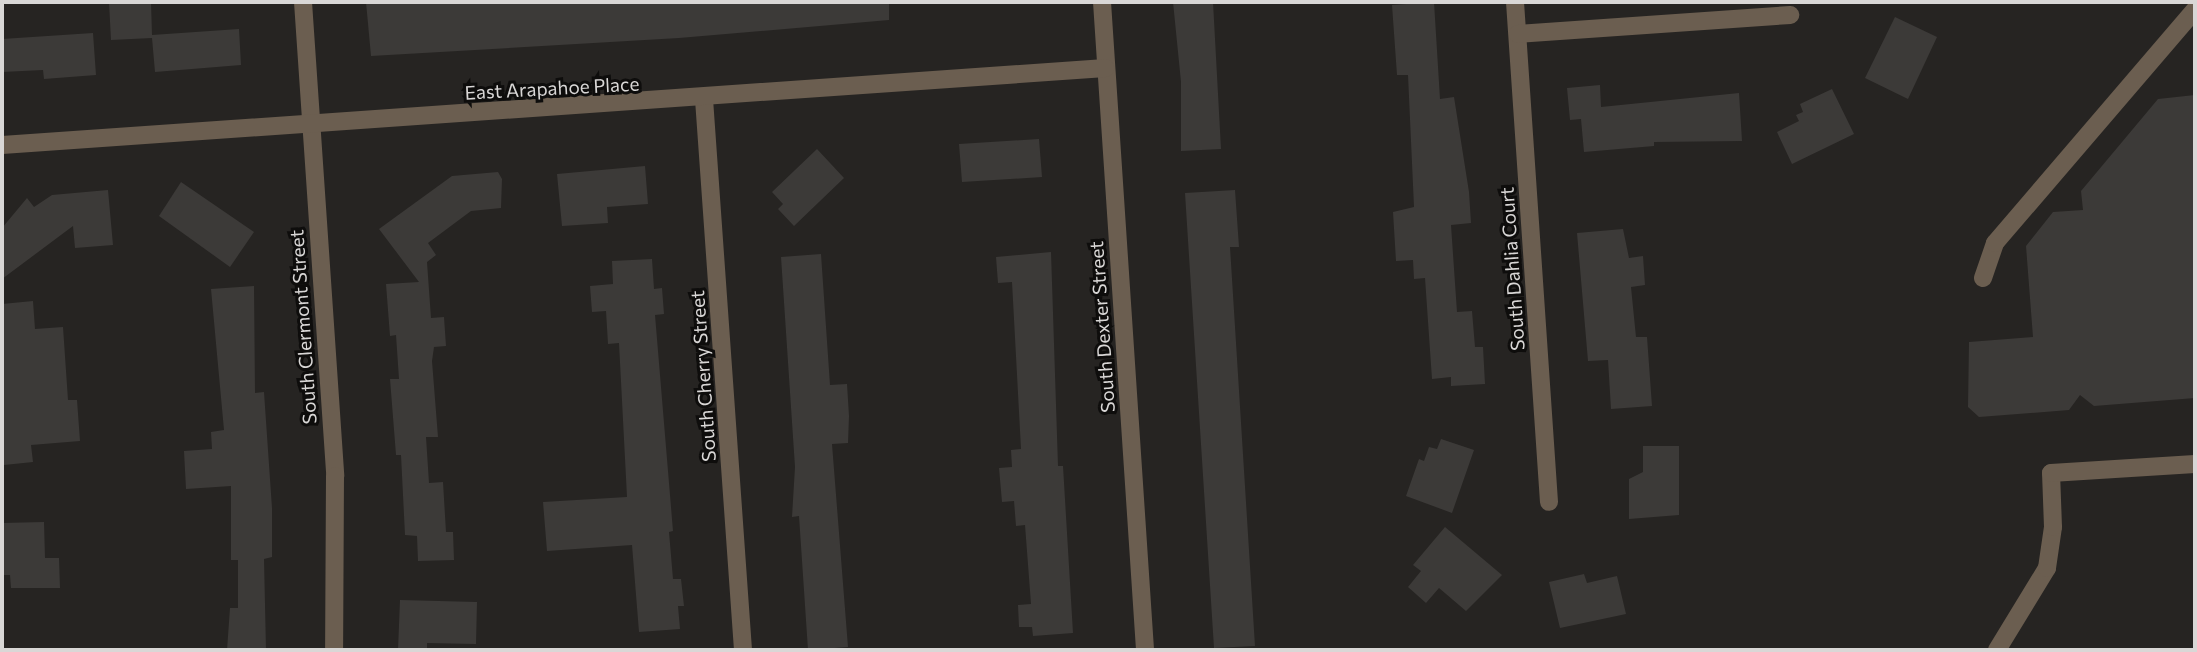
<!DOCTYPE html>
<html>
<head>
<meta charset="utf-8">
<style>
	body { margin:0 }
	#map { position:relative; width:2197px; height:652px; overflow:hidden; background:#262422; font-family:Commissioner,sans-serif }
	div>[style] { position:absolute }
	.building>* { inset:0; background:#3c3a38 }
	.lane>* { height:18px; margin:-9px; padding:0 9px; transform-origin:9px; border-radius:9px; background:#6b5e50 }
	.street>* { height:18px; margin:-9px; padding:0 9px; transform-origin:9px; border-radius:9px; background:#6b5e50 }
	span { translate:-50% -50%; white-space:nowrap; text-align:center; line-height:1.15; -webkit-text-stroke:6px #0e0d0c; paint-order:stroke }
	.street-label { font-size:19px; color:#d9d7d6 }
	.frame { position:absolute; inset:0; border:4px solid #d9d7d6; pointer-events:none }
</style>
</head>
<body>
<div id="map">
	<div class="building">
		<i style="clip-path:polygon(109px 2px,151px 2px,152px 35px,239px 29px,241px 65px,155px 72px,152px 38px,111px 40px)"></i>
		<i style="clip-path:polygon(366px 2px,889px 2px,889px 20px,679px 38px,371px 56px)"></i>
		<i style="clip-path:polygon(1173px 2px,1213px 2px,1221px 149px,1181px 151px,1181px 82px)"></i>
		<i style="clip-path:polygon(1434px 2px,1440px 99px,1454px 97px,1469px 192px,1471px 223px,1451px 225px,1457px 312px,1472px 311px,1475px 347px,1483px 347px,1485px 384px,1451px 386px,1451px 377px,1432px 379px,1425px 278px,1414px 279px,1413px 260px,1396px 261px,1393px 212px,1414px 207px,1408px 75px,1397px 75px,1392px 5px)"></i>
		<i style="clip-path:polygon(1895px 17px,1937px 37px,1908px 99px,1865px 78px)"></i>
		<i style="clip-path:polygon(93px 33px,96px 75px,44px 79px,43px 70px,2px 72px,2px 39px)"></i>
		<i style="clip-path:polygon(1600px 85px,1601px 107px,1739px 93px,1742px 141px,1654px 142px,1654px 146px,1584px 152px,1581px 119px,1570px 120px,1567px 88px)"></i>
		<i style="clip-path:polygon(1832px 89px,1854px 134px,1792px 164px,1777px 132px,1799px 121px,1796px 115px,1803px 112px,1800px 104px)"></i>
		<i style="clip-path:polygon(2195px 95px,2195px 398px,2094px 406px,2080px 395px,2069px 410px,1979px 417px,1968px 407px,1969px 342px,2033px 337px,2026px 246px,2053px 212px,2083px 210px,2081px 191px,2158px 99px)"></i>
		<i style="clip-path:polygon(1039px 139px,1042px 177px,962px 182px,959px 144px)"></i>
		<i style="clip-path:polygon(817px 149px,844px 178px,794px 226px,778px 209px,783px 204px,772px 192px)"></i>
		<i style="clip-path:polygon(645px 166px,648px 204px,607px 207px,608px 223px,562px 226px,557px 174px)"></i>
		<i style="clip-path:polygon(498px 172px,502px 179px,501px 208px,471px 211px,428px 243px,436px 255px,427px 262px,431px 318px,444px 317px,446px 346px,434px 347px,432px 361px,438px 437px,426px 437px,429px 483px,443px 482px,446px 532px,453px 532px,454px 560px,418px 561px,417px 536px,405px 535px,401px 455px,396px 455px,390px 379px,399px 379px,396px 335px,390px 336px,386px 284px,419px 282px,379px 229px,452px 176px)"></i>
		<i style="clip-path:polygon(181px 182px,254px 232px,230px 267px,159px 216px)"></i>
		<i style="clip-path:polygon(108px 190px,113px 245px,75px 248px,73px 226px,2px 279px,2px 228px,27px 198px,34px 207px,52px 195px)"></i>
		<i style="clip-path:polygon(1235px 190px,1239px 247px,1230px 247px,1255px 646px,1214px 648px,1185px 193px)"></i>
		<i style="clip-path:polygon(1623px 229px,1629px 258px,1643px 256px,1645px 285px,1631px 287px,1636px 337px,1647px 337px,1652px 406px,1611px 409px,1608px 360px,1588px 361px,1577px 233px)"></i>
		<i style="clip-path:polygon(1051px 252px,1058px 466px,1063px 466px,1073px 633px,1033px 636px,1032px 627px,1019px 627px,1018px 605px,1031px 604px,1025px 525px,1016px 526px,1014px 501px,1002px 502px,999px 468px,1012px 467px,1011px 450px,1021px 449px,1012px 282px,998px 283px,996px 257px)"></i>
		<i style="clip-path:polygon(821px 254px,830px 385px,847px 384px,849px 416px,848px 443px,832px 444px,848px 647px,808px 650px,799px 516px,792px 517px,795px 467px,781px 257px)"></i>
		<i style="clip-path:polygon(652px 259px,654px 289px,662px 288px,664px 314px,655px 315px,673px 531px,669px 532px,673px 579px,681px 579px,684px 606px,678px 606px,680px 629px,639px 632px,632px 545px,547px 551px,543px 502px,627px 497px,619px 343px,608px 344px,606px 311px,592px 312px,590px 286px,613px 284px,612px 261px)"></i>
		<i style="clip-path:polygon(254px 286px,255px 393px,264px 392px,272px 508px,272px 557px,264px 559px,266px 650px,227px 650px,230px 608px,238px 608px,238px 560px,231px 560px,231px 486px,186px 489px,184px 451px,212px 449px,211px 432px,224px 430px,211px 289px)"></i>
		<i style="clip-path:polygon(33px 301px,35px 329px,63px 327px,68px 400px,77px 400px,80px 441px,31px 445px,33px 462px,4px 465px,2px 304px)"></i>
		<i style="clip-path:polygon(1441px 439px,1474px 450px,1452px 513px,1406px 496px,1419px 459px,1424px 461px,1429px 447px,1437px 449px)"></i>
		<i style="clip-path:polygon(1643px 446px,1679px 446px,1679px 515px,1629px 519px,1629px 479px,1643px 472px)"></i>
		<i style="clip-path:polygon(44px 522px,45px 558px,59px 558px,60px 588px,11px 588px,10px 575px,2px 575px,2px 523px)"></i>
		<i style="clip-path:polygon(1445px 527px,1502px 575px,1466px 611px,1439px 588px,1426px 603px,1408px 587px,1421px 571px,1413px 565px)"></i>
		<i style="clip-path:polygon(1584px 574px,1587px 583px,1617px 576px,1626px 614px,1560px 628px,1549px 582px)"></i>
		<i style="clip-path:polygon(400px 600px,477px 602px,476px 644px,427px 643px,427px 650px,398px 650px)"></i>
	</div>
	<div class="lane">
		<i style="left:1983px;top:278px;width:37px;rotate:-71deg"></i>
		<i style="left:1995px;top:243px;width:307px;rotate:-49.4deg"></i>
		<i style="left:1997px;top:650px;width:96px;rotate:-58.6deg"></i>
		<i style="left:2047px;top:568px;width:41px;rotate:-81.7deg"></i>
		<i style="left:2053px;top:527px;width:54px;rotate:-92.1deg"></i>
		<i style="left:2051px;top:473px;width:144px;rotate:-3.6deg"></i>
	</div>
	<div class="street">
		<i style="left:303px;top:2px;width:475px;rotate:86.1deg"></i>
		<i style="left:335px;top:476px;width:174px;rotate:90.3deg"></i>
		<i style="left:1102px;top:2px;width:649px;rotate:86.2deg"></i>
		<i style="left:1515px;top:2px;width:501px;rotate:86.11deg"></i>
		<i style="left:1518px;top:34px;width:273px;rotate:-4deg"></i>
		<i style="left:704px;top:99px;width:552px;rotate:85.95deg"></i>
		<i style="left:2px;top:145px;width:1106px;rotate:-3.99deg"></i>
	</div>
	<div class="street-label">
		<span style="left:552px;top:88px;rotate:-3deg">East Arapahoe Place</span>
		<span style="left:1512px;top:269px;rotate:-94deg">South Dahlia Court</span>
		<span style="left:303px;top:327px;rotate:-94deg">South Clermont Street</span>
		<span style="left:1102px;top:327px;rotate:-94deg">South Dexter Street</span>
		<span style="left:703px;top:376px;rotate:-94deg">South Cherry Street</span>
	</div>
	<div class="frame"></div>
</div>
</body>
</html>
